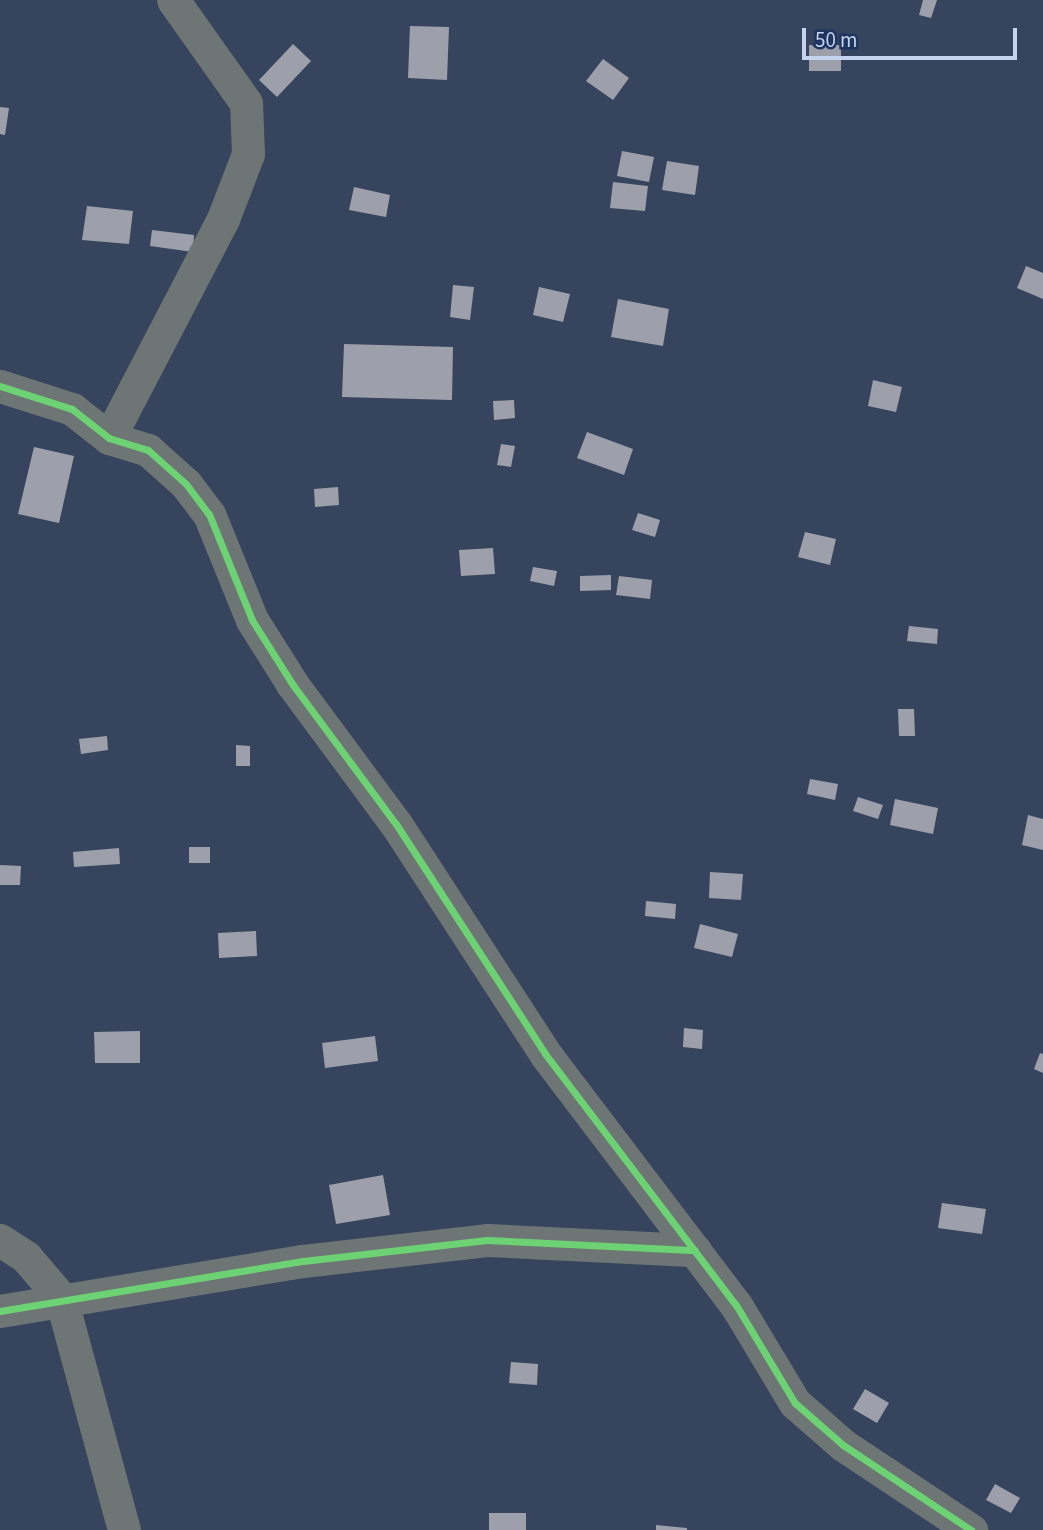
<!DOCTYPE html>
<html>
<head>
<meta charset="utf-8">
<style>
	body { margin:0 }
	#map { position:relative; width:1043px; height:1530px; overflow:hidden; background:#37445d; font-family:"Source Sans 3",sans-serif }
	div>[style] { position:absolute }
	.building>* { inset:0; background:#9da0ab }
	.minor>* { height:33px; margin:-16.5px; padding:0 16.5px; transform-origin:16.5px; border-radius:16.5px; background:#6e7575 }
	.cycleway>* { height:7px; margin:-3.5px; padding:0 3.5px; transform-origin:3.5px; border-radius:3.5px; background:#6cd273 }
	span { translate:-50% -50%; white-space:nowrap; text-align:center; line-height:1.15; -webkit-text-stroke:7px #1e3560; paint-order:stroke }
	.scale { position:absolute; left:802px; top:28px; width:215px; height:32px; box-sizing:border-box; border:4px solid #c4d3ee; border-top:0; padding-left:9px; font-size:21px; line-height:24px; white-space:nowrap; color:#c4d3ee; -webkit-text-stroke:5px #1e3560; paint-order:stroke }
</style>
</head>
<body>
<div id="map">
	<div class="building">
		<i style="clip-path:polygon(923px 0,937px 0,931px 18px,919px 15px)"></i>
		<i style="clip-path:polygon(410px 26px,449px 27px,447px 80px,408px 78px)"></i>
		<i style="clip-path:polygon(293px 44px,311px 61px,277px 97px,259px 80px)"></i>
		<i style="clip-path:polygon(809px 45px,841px 45px,841px 71px,809px 71px)"></i>
		<i style="clip-path:polygon(603px 59px,629px 78px,613px 100px,586px 81px)"></i>
		<i style="clip-path:polygon(0 107px,9px 108px,5px 135px,0 134px)"></i>
		<i style="clip-path:polygon(622px 151px,654px 157px,649px 182px,617px 176px)"></i>
		<i style="clip-path:polygon(667px 161px,699px 166px,695px 195px,662px 190px)"></i>
		<i style="clip-path:polygon(613px 182px,648px 186px,645px 211px,610px 208px)"></i>
		<i style="clip-path:polygon(354px 187px,390px 195px,386px 217px,349px 210px)"></i>
		<i style="clip-path:polygon(87px 206px,133px 211px,129px 244px,82px 240px)"></i>
		<i style="clip-path:polygon(152px 230px,194px 235px,193px 252px,150px 246px)"></i>
		<i style="clip-path:polygon(1026px 266px,1043px 273px,1043px 299px,1017px 288px)"></i>
		<i style="clip-path:polygon(453px 285px,474px 287px,470px 320px,450px 317px)"></i>
		<i style="clip-path:polygon(539px 287px,570px 294px,563px 322px,533px 315px)"></i>
		<i style="clip-path:polygon(618px 299px,669px 309px,663px 346px,611px 337px)"></i>
		<i style="clip-path:polygon(344px 344px,453px 347px,452px 400px,342px 397px)"></i>
		<i style="clip-path:polygon(873px 380px,902px 387px,896px 412px,868px 406px)"></i>
		<i style="clip-path:polygon(514px 400px,515px 418px,494px 420px,493px 401px)"></i>
		<i style="clip-path:polygon(587px 432px,633px 449px,624px 475px,577px 458px)"></i>
		<i style="clip-path:polygon(501px 444px,515px 446px,511px 467px,497px 465px)"></i>
		<i style="clip-path:polygon(34px 447px,74px 456px,59px 523px,18px 514px)"></i>
		<i style="clip-path:polygon(338px 487px,339px 505px,315px 507px,314px 489px)"></i>
		<i style="clip-path:polygon(638px 513px,660px 520px,655px 537px,632px 530px)"></i>
		<i style="clip-path:polygon(805px 532px,836px 539px,830px 565px,798px 557px)"></i>
		<i style="clip-path:polygon(493px 548px,495px 574px,461px 576px,459px 550px)"></i>
		<i style="clip-path:polygon(533px 567px,557px 571px,554px 586px,530px 581px)"></i>
		<i style="clip-path:polygon(611px 575px,611px 590px,580px 591px,580px 576px)"></i>
		<i style="clip-path:polygon(619px 576px,652px 580px,650px 599px,616px 595px)"></i>
		<i style="clip-path:polygon(909px 626px,938px 629px,937px 644px,907px 641px)"></i>
		<i style="clip-path:polygon(898px 709px,914px 709px,915px 736px,899px 736px)"></i>
		<i style="clip-path:polygon(107px 736px,108px 750px,81px 754px,79px 739px)"></i>
		<i style="clip-path:polygon(236px 745px,250px 746px,250px 766px,236px 766px)"></i>
		<i style="clip-path:polygon(810px 779px,838px 784px,835px 800px,807px 794px)"></i>
		<i style="clip-path:polygon(858px 797px,883px 805px,878px 819px,853px 811px)"></i>
		<i style="clip-path:polygon(895px 799px,938px 808px,933px 834px,890px 825px)"></i>
		<i style="clip-path:polygon(1028px 815px,1043px 819px,1043px 850px,1022px 845px)"></i>
		<i style="clip-path:polygon(189px 847px,210px 847px,210px 863px,189px 863px)"></i>
		<i style="clip-path:polygon(119px 848px,120px 864px,74px 867px,73px 852px)"></i>
		<i style="clip-path:polygon(0 865px,21px 866px,20px 885px,0 885px)"></i>
		<i style="clip-path:polygon(710px 872px,743px 874px,741px 900px,709px 898px)"></i>
		<i style="clip-path:polygon(646px 901px,676px 904px,675px 919px,645px 916px)"></i>
		<i style="clip-path:polygon(700px 924px,738px 934px,732px 957px,694px 948px)"></i>
		<i style="clip-path:polygon(256px 931px,257px 956px,219px 958px,218px 933px)"></i>
		<i style="clip-path:polygon(684px 1028px,703px 1030px,702px 1049px,683px 1047px)"></i>
		<i style="clip-path:polygon(140px 1031px,140px 1063px,95px 1063px,94px 1032px)"></i>
		<i style="clip-path:polygon(375px 1036px,378px 1061px,325px 1068px,322px 1043px)"></i>
		<i style="clip-path:polygon(1040px 1053px,1043px 1054px,1043px 1073px,1034px 1069px)"></i>
		<i style="clip-path:polygon(383px 1175px,390px 1215px,336px 1224px,329px 1185px)"></i>
		<i style="clip-path:polygon(942px 1203px,986px 1209px,982px 1234px,938px 1228px)"></i>
		<i style="clip-path:polygon(511px 1362px,538px 1364px,537px 1385px,509px 1383px)"></i>
		<i style="clip-path:polygon(865px 1389px,889px 1403px,877px 1423px,853px 1409px)"></i>
		<i style="clip-path:polygon(995px 1484px,1020px 1498px,1011px 1513px,986px 1500px)"></i>
		<i style="clip-path:polygon(489px 1513px,526px 1513px,526px 1530px,489px 1530px)"></i>
		<i style="clip-path:polygon(656px 1525px,687px 1528px,687px 1530px,656px 1530px)"></i>
	</div>
	<div class="minor">
		<i style="left:0;top:386px;width:76px;rotate:17.7deg"></i>
		<i style="left:72px;top:409px;width:47px;rotate:38.1deg"></i>
		<i style="left:109px;top:438px;width:41px;rotate:17.1deg"></i>
		<i style="left:148px;top:450px;width:51px;rotate:41.8deg"></i>
		<i style="left:186px;top:484px;width:38px;rotate:53deg"></i>
		<i style="left:209px;top:514px;width:114px;rotate:67.9deg"></i>
		<i style="left:252px;top:620px;width:77px;rotate:57.8deg"></i>
		<i style="left:293px;top:685px;width:173px;rotate:53.5deg"></i>
		<i style="left:396px;top:824px;width:275px;rotate:57deg"></i>
		<i style="left:546px;top:1055px;width:314px;rotate:52.8deg"></i>
		<i style="left:736px;top:1305px;width:114px;rotate:59deg"></i>
		<i style="left:795px;top:1403px;width:64px;rotate:41.2deg"></i>
		<i style="left:843px;top:1445px;width:154px;rotate:33.6deg"></i>
		<i style="left:109px;top:438px;width:247px;rotate:-62.5deg"></i>
		<i style="left:223px;top:219px;width:70px;rotate:-69deg"></i>
		<i style="left:248px;top:154px;width:51px;rotate:-92.2deg"></i>
		<i style="left:246px;top:103px;width:126px;rotate:-125.3deg"></i>
		<i style="left:0;top:1240px;width:31px;rotate:33deg"></i>
		<i style="left:26px;top:1257px;width:54px;rotate:49.5deg"></i>
		<i style="left:61px;top:1298px;width:240px;rotate:74.8deg"></i>
		<i style="left:0;top:1311px;width:307px;rotate:-9.4deg"></i>
		<i style="left:303px;top:1261px;width:185px;rotate:-6.5deg"></i>
		<i style="left:487px;top:1240px;width:208px;rotate:2.8deg"></i>
	</div>
	<div class="cycleway">
		<i style="left:0;top:386px;width:76px;rotate:17.7deg"></i>
		<i style="left:72px;top:409px;width:47px;rotate:38.1deg"></i>
		<i style="left:109px;top:438px;width:41px;rotate:17.1deg"></i>
		<i style="left:148px;top:450px;width:51px;rotate:41.8deg"></i>
		<i style="left:186px;top:484px;width:38px;rotate:53deg"></i>
		<i style="left:209px;top:514px;width:114px;rotate:67.9deg"></i>
		<i style="left:252px;top:620px;width:77px;rotate:57.8deg"></i>
		<i style="left:293px;top:685px;width:173px;rotate:53.5deg"></i>
		<i style="left:396px;top:824px;width:275px;rotate:57deg"></i>
		<i style="left:546px;top:1055px;width:314px;rotate:52.8deg"></i>
		<i style="left:736px;top:1305px;width:114px;rotate:59deg"></i>
		<i style="left:795px;top:1403px;width:64px;rotate:41.2deg"></i>
		<i style="left:843px;top:1445px;width:154px;rotate:33.6deg"></i>
		<i style="left:0;top:1311px;width:307px;rotate:-9.4deg"></i>
		<i style="left:303px;top:1261px;width:185px;rotate:-6.5deg"></i>
		<i style="left:487px;top:1240px;width:208px;rotate:2.8deg"></i>
	</div>
	<div class="scale">50 m</div>
</div>
</body>
</html>
